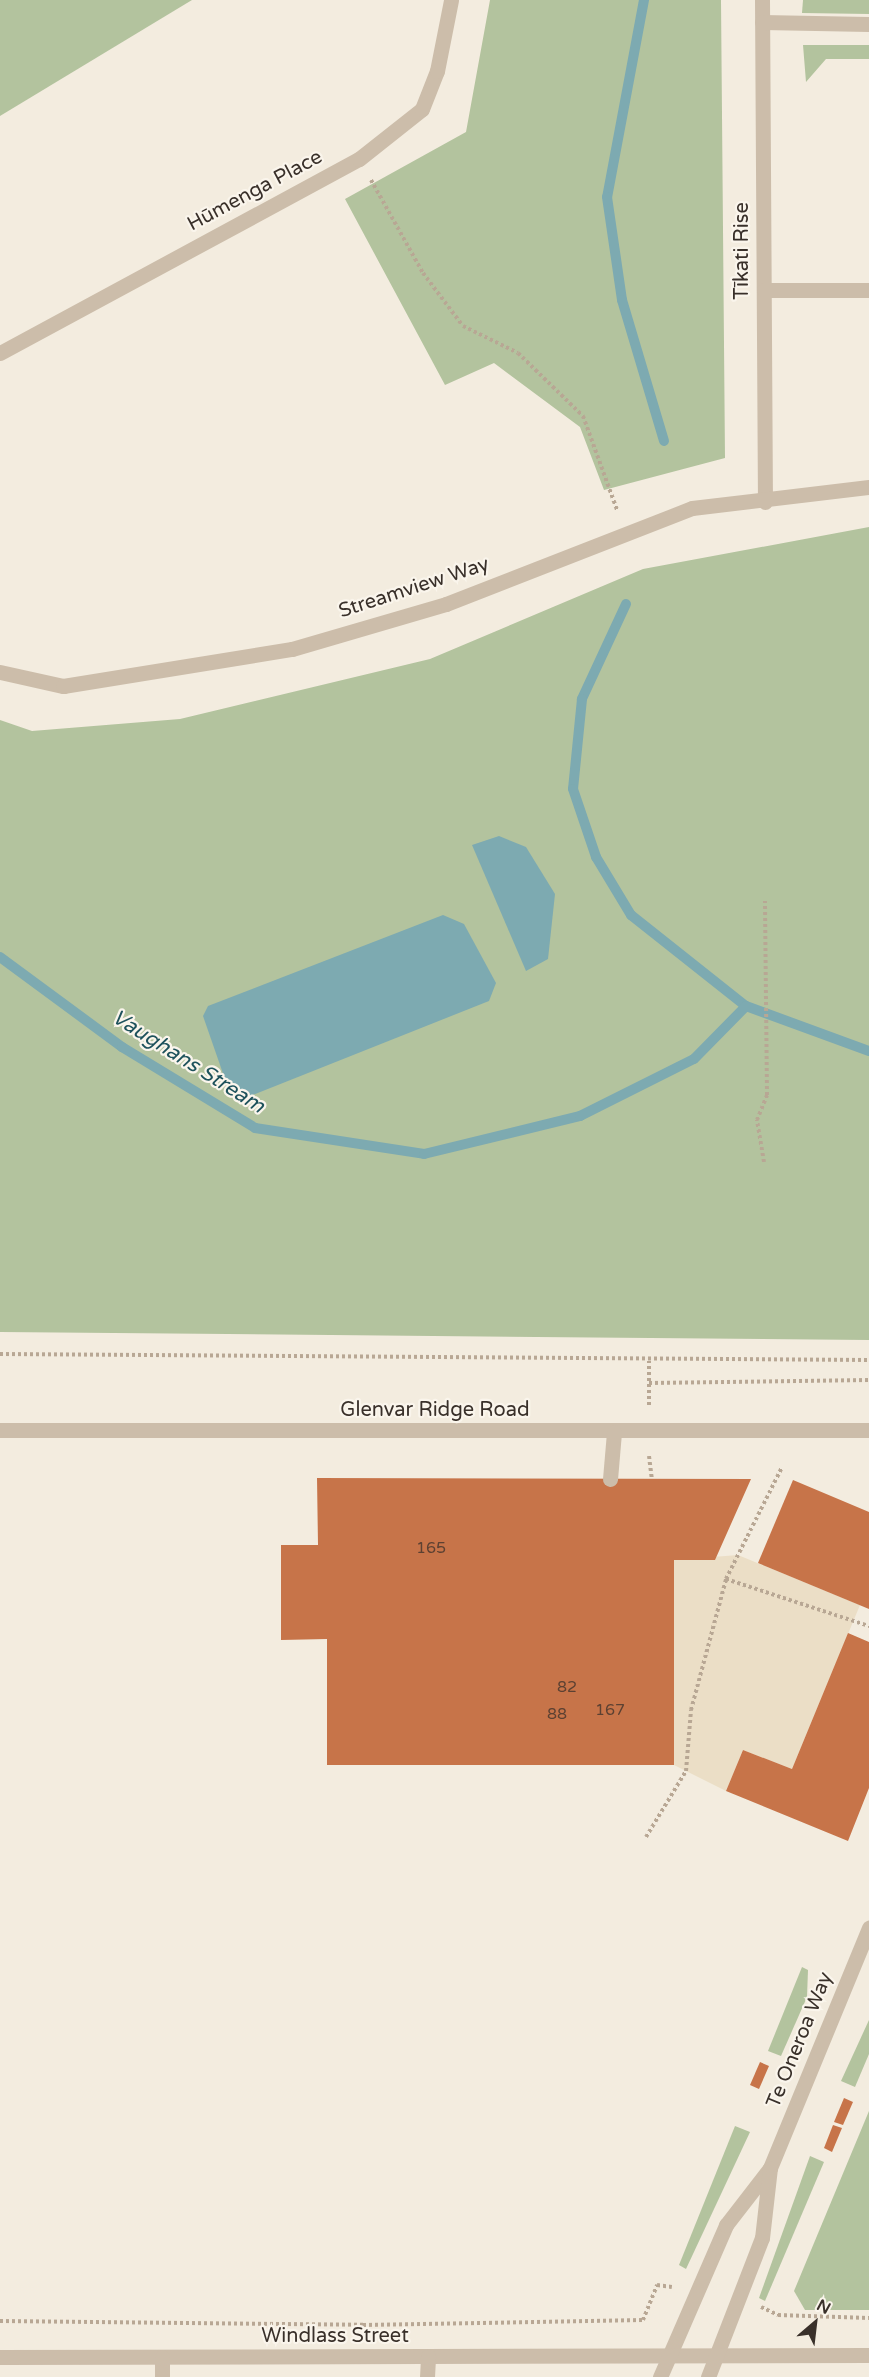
<!DOCTYPE html>
<html>
<head>
<meta charset="utf-8">
<style>
	body { margin:0 }
	#map { position:relative; width:869px; height:2377px; overflow:hidden; background:#f3ecdf; font-family:"Varela Round",sans-serif }
	div>[style] { position:absolute }
	.green>* { inset:0; background:#b3c39e }
	.plaza>* { inset:0; background:#ebdec6 }
	.water>* { inset:0; background:#7daab1 }
	.stream>* { height:10px; margin:-5px; padding:0 5px; transform-origin:5px; border-radius:5px; background:#7daab1 }
	.building>* { inset:0; background:#c77449 }
	.path>* { height:4px; margin-top:-2px; transform-origin:0; background:repeating-linear-gradient(90deg,#b8a794 0 3px,transparent 0 6px) }
	.minor>* { height:15px; margin:-7.5px; padding:0 7.5px; transform-origin:7.5px; border-radius:7.5px; background:#ccbdaa }
	span { translate:-50% -50%; white-space:nowrap; text-align:center; line-height:1.15; -webkit-text-stroke:4.5px #faf5ec; paint-order:stroke }
	.number-label { font-size:16px; color:#5c4132 }
	.number-label span { -webkit-text-stroke-width:0 }
	.street-label { font-size:20px; color:#39302a }
	.water-label { font-size:21px; color:#1e525c; font-style:italic }
	.north { position:absolute; left:785px; top:2293px; width:60px; height:60px; -webkit-text-stroke:4px #faf5ec; paint-order:stroke; rotate:28deg; font-size:16px; font-weight:700; line-height:24px; text-align:center; color:#39302a }
	.north::after { content:''; display:block; margin:auto; width:21px; height:27px; background:#39302a; clip-path:polygon(50% 0,100% 100%,50% 72%,0 100%) }
</style>
</head>
<body>
<div id="map">
	<div class="green">
		<i style="clip-path:polygon(0 0,192px 0,0 116px)"></i>
		<i style="clip-path:polygon(490px 0,721px 0,725px 458px,604px 490px,580px 427px,494px 363px,445px 385px,345px 199px,466px 132px)"></i>
		<i style="clip-path:polygon(803px 0,869px 0,869px 14px,802px 13px)"></i>
		<i style="clip-path:polygon(803px 45px,869px 45px,869px 59px,826px 59px,806px 82px)"></i>
		<i style="clip-path:polygon(869px 527px,869px 1340px,0 1332px,0 720px,32px 731px,180px 719px,430px 659px,643px 569px)"></i>
		<i style="clip-path:polygon(802px 1967px,808px 1970px,807px 1997px,781px 2056px,768px 2051px)"></i>
		<i style="clip-path:polygon(869px 2020px,869px 2054px,855px 2087px,841px 2081px)"></i>
		<i style="clip-path:polygon(869px 2111px,869px 2310px,805px 2310px,794px 2291px)"></i>
		<i style="clip-path:polygon(735px 2126px,750px 2132px,686px 2269px,679px 2265px)"></i>
		<i style="clip-path:polygon(810px 2156px,824px 2162px,765px 2301px,759px 2298px)"></i>
	</div>
	<div class="plaza">
		<i style="clip-path:polygon(738px 1555px,860px 1605px,792px 1769px,743px 1750px,726px 1791px,674px 1765px,674px 1560px)"></i>
	</div>
	<div class="water">
		<i style="clip-path:polygon(499px 836px,526px 847px,555px 894px,548px 959px,526px 971px,472px 845px)"></i>
		<i style="clip-path:polygon(443px 915px,464px 924px,496px 983px,489px 1001px,250px 1096px,227px 1085px,203px 1016px,208px 1006px)"></i>
	</div>
	<div class="stream">
		<i style="left:644px;top:0;width:200px;rotate:100.6deg"></i>
		<i style="left:607px;top:197px;width:104px;rotate:81.7deg"></i>
		<i style="left:622px;top:300px;width:147px;rotate:73.4deg"></i>
		<i style="left:626px;top:604px;width:105px;rotate:114.9deg"></i>
		<i style="left:582px;top:699px;width:90px;rotate:95.7deg"></i>
		<i style="left:573px;top:789px;width:72px;rotate:71.3deg"></i>
		<i style="left:596px;top:857px;width:68px;rotate:58.9deg"></i>
		<i style="left:631px;top:915px;width:147px;rotate:38.4deg"></i>
		<i style="left:746px;top:1006px;width:131px;rotate:20.1deg"></i>
		<i style="left:0;top:957px;width:152px;rotate:36.4deg"></i>
		<i style="left:122px;top:1047px;width:156px;rotate:31.3deg"></i>
		<i style="left:255px;top:1128px;width:171px;rotate:8.7deg"></i>
		<i style="left:424px;top:1154px;width:161px;rotate:-13.7deg"></i>
		<i style="left:580px;top:1116px;width:127px;rotate:-26.6deg"></i>
		<i style="left:694px;top:1059px;width:74px;rotate:-45.5deg"></i>
	</div>
	<div class="building">
		<i style="clip-path:polygon(317px 1478px,751px 1479px,715px 1560px,674px 1560px,674px 1765px,327px 1765px,327px 1639px,281px 1640px,281px 1545px,318px 1545px)"></i>
		<i style="clip-path:polygon(793px 1480px,869px 1512px,869px 1609px,758px 1563px)"></i>
		<i style="clip-path:polygon(848px 1633px,869px 1642px,869px 1788px,848px 1841px,726px 1791px,743px 1750px,792px 1769px)"></i>
		<i style="clip-path:polygon(760px 2062px,769px 2066px,759px 2089px,750px 2085px)"></i>
		<i style="clip-path:polygon(844px 2098px,853px 2102px,843px 2125px,834px 2122px)"></i>
		<i style="clip-path:polygon(833px 2125px,842px 2128px,832px 2152px,824px 2148px)"></i>
	</div>
	<div class="path">
		<i style="left:371px;top:180px;width:107px;rotate:60.8deg"></i>
		<i style="left:423px;top:273px;width:66px;rotate:53deg"></i>
		<i style="left:463px;top:326px;width:61px;rotate:26.1deg"></i>
		<i style="left:518px;top:353px;width:91px;rotate:44.1deg"></i>
		<i style="left:583px;top:416px;width:100px;rotate:70.1deg"></i>
		<i style="left:764px;top:1162px;width:43px;rotate:-99.5deg"></i>
		<i style="left:757px;top:1120px;width:27px;rotate:-68deg"></i>
		<i style="left:767px;top:1095px;width:194px;rotate:-90.6deg"></i>
		<i style="left:0;top:1354px;width:869px;rotate:0.4deg"></i>
		<i style="left:649px;top:1383px;width:220px;rotate:-0.8deg"></i>
		<i style="left:649px;top:1405px;width:44px;rotate:-90deg"></i>
		<i style="left:649px;top:1456px;width:23px;rotate:83deg"></i>
		<i style="left:726px;top:1579px;width:151px;rotate:18.2deg"></i>
		<i style="left:646px;top:1837px;width:77px;rotate:-58.8deg"></i>
		<i style="left:686px;top:1771px;width:61px;rotate:-85.3deg"></i>
		<i style="left:691px;top:1710px;width:136px;rotate:-75deg"></i>
		<i style="left:726px;top:1579px;width:125px;rotate:-63.4deg"></i>
		<i style="left:761px;top:2307px;width:19px;rotate:25deg"></i>
		<i style="left:778px;top:2315px;width:91px;rotate:1.9deg"></i>
		<i style="left:0;top:2321px;width:363px;rotate:0.6deg"></i>
		<i style="left:363px;top:2325px;width:280px;rotate:-1deg"></i>
		<i style="left:643px;top:2320px;width:38px;rotate:-68deg"></i>
		<i style="left:657px;top:2285px;width:15px;rotate:8deg"></i>
	</div>
	<div class="minor">
		<i style="left:762px;top:0;width:502px;rotate:89.66deg"></i>
		<i style="left:762px;top:22px;width:107px;rotate:1.1deg"></i>
		<i style="left:764px;top:290px;width:105px"></i>
		<i style="left:0;top:353px;width:408px;rotate:-28.4deg"></i>
		<i style="left:359px;top:159px;width:80px;rotate:-38.4deg"></i>
		<i style="left:422px;top:109px;width:41px;rotate:-68.5deg"></i>
		<i style="left:437px;top:71px;width:72px;rotate:-78.8deg"></i>
		<i style="left:0;top:672px;width:65px;rotate:12.5deg"></i>
		<i style="left:63px;top:686px;width:232px;rotate:-9.2deg"></i>
		<i style="left:292px;top:649px;width:160px;rotate:-16.3deg"></i>
		<i style="left:446px;top:604px;width:264px;rotate:-21.3deg"></i>
		<i style="left:692px;top:508px;width:178px;rotate:-6.8deg"></i>
		<i style="left:0;top:1430px;width:869px"></i>
		<i style="left:610px;top:1479px;width:47px;rotate:-85.1deg"></i>
		<i style="left:0;top:2357px;width:869px;rotate:-0.13deg"></i>
		<i style="left:162px;top:2357px;width:20px;rotate:90deg"></i>
		<i style="left:427px;top:2377px;width:21px;rotate:-87deg"></i>
		<i style="left:660px;top:2377px;width:166px;rotate:-66.5deg"></i>
		<i style="left:726px;top:2225px;width:72px;rotate:-52.3deg"></i>
		<i style="left:770px;top:2168px;width:260px;rotate:-67.6deg"></i>
		<i style="left:708px;top:2377px;width:149px;rotate:-68.8deg"></i>
		<i style="left:762px;top:2238px;width:70px;rotate:-83.5deg"></i>
	</div>
	<div class="number-label">
		<span style="left:431px;top:1548px">165</span>
		<span style="left:567px;top:1687px">82</span>
		<span style="left:610px;top:1710px">167</span>
		<span style="left:557px;top:1714px">88</span>
	</div>
	<div class="street-label">
		<span style="left:255px;top:191px;rotate:-28deg">Hūmenga Place</span>
		<span style="left:742px;top:251px;rotate:-90deg">Tīkati Rise</span>
		<span style="left:414px;top:588px;rotate:-18deg">Streamview Way</span>
		<span style="left:435px;top:1410px">Glenvar Ridge Road</span>
		<span style="left:800px;top:2040px;rotate:-68deg">Te Oneroa Way</span>
		<span style="left:335px;top:2336px">Windlass Street</span>
	</div>
	<div class="water-label">
		<span style="left:188px;top:1062px;rotate:32deg">Vaughans Stream</span>
	</div>
	<div class="north">N</div>
</div>
</body>
</html>
